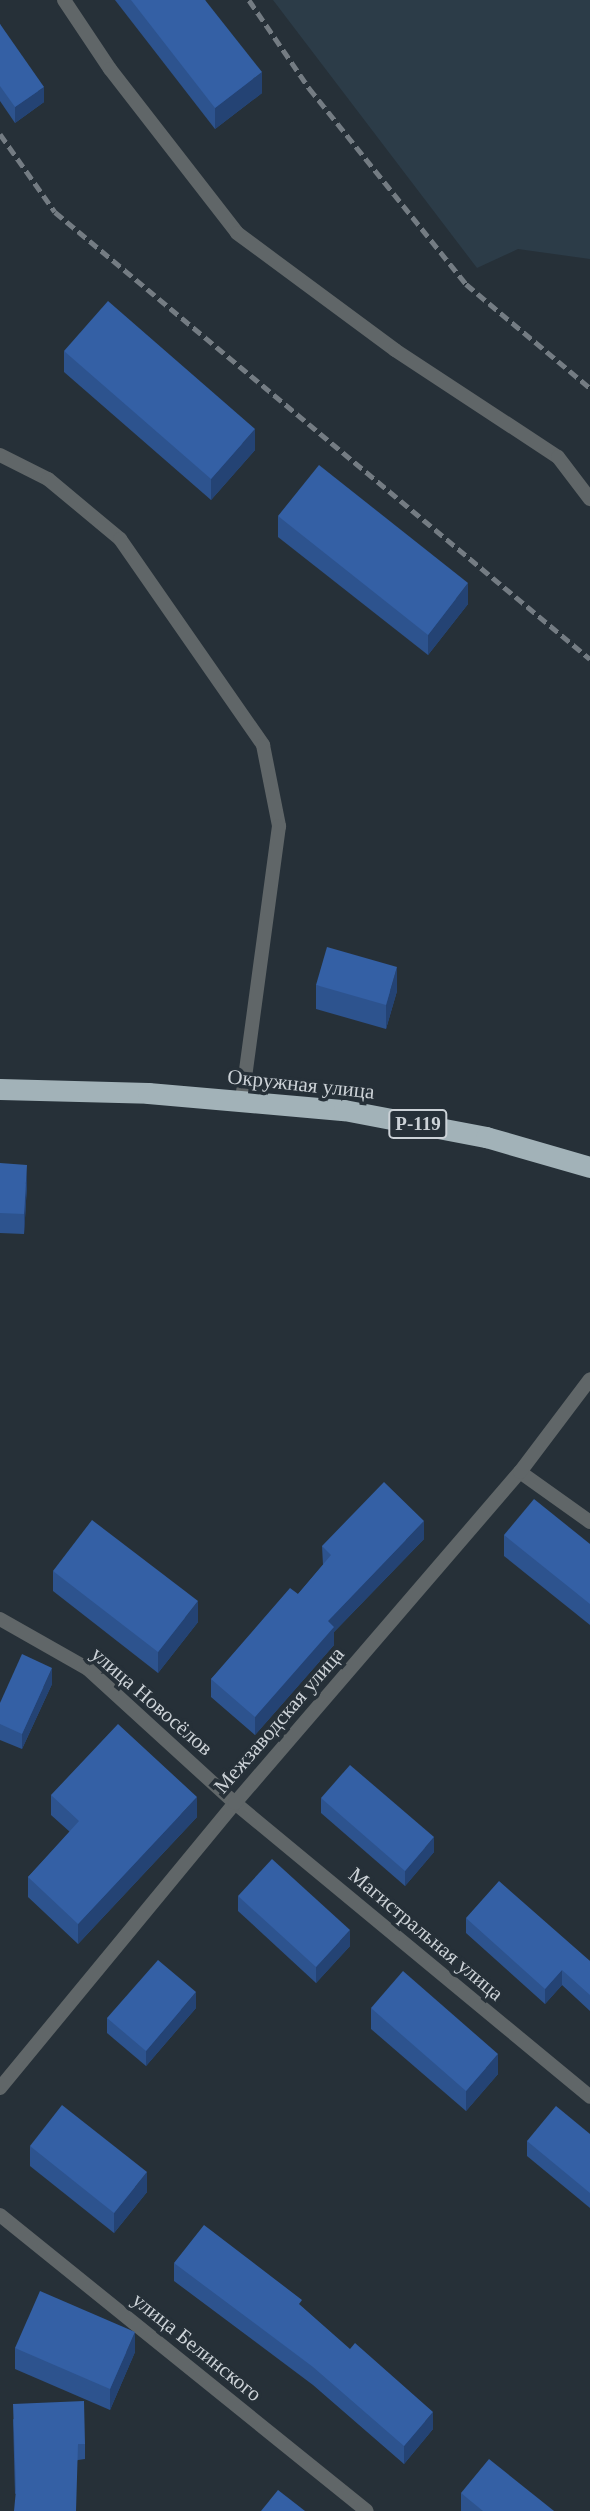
<!DOCTYPE html>
<html>
<head>
<meta charset="utf-8">
<style>
	body { margin:0 }
	#map { position:relative; width:590px; height:2511px; overflow:hidden; background:#263038; font-family:Georgia,serif }
	div>[style] { position:absolute }
	.built>* { inset:0; background:#2c3c48 }
	.lane>* { height:14px; margin:-7px; padding:0 7px; transform-origin:7px; border-radius:7px; background:#606668 }
	.street>* { height:14px; margin:-7px; padding:0 7px; transform-origin:7px; border-radius:7px; background:#606668 }
	.highway>* { height:21px; margin:-10.5px; padding:0 10.5px; transform-origin:10.5px; border-radius:10.5px; background:#a2b2b8 }
	.rail>* { height:5px; margin-top:-2.5px; transform-origin:0; background:repeating-linear-gradient(90deg,#747c83 0 10px,transparent 0 15px) }
	.wall>* { inset:0; background:#2d538e }
	.shaded-wall>* { inset:0; background:#244374 }
	.building>* { inset:0; background:#3460a5 }
	span { translate:-50% -50%; white-space:nowrap; text-align:center; line-height:1.15; -webkit-text-stroke:7px #263038; paint-order:stroke }
	.shield-label span { padding:2px 5px; background:#263038; border:2px solid; border-radius:5px; -webkit-text-stroke-width:0 }
	.shield-label { font-size:19px; color:#ccd2d7; font-weight:700 }
	.street-label { font-size:21px; color:#ccd2d7 }
</style>
</head>
<body>
<div id="map">
	<div class="built">
		<i style="clip-path:polygon(273px 0,590px 0,590px 259px,518px 249px,477px 268px)"></i>
	</div>
	<div class="lane">
		<i style="left:64px;top:0;width:83px;rotate:56.3deg"></i>
		<i style="left:110px;top:69px;width:207px;rotate:52.2deg"></i>
		<i style="left:237px;top:233px;width:197px;rotate:36.5deg"></i>
		<i style="left:395px;top:350px;width:195px;rotate:33.3deg"></i>
		<i style="left:558px;top:457px;width:53px;rotate:52.7deg"></i>
		<i style="left:0;top:455px;width:54px;rotate:26.6deg"></i>
		<i style="left:48px;top:479px;width:94px;rotate:39.8deg"></i>
		<i style="left:120px;top:539px;width:251px;rotate:55.2deg"></i>
		<i style="left:263px;top:745px;width:83px;rotate:78.8deg"></i>
		<i style="left:279px;top:826px;width:277px;rotate:97.7deg"></i>
	</div>
	<div class="street">
		<i style="left:520px;top:1472px;width:86px;rotate:35.5deg"></i>
		<i style="left:0;top:1619px;width:101px;rotate:29.6deg"></i>
		<i style="left:88px;top:1669px;width:199px;rotate:42.4deg"></i>
		<i style="left:235px;top:1803px;width:461px;rotate:39.6deg"></i>
		<i style="left:0;top:2088px;width:369px;rotate:-50.5deg"></i>
		<i style="left:235px;top:1803px;width:437px;rotate:-49.3deg"></i>
		<i style="left:520px;top:1472px;width:116px;rotate:-53deg"></i>
		<i style="left:0;top:2215px;width:471px;rotate:38.9deg"></i>
	</div>
	<div class="highway">
		<i style="left:0;top:1089px;width:148px;rotate:1.5deg"></i>
		<i style="left:148px;top:1093px;width:197px;rotate:5deg"></i>
		<i style="left:344px;top:1110px;width:145px;rotate:10.8deg"></i>
		<i style="left:486px;top:1137px;width:108px;rotate:16.1deg"></i>
	</div>
	<div class="rail">
		<i style="left:249px;top:0;width:107px;rotate:55.7deg"></i>
		<i style="left:309px;top:88px;width:251px;rotate:51.3deg"></i>
		<i style="left:466px;top:284px;width:162px;rotate:40deg"></i>
		<i style="left:0;top:134px;width:95px;rotate:54.8deg"></i>
		<i style="left:55px;top:212px;width:697px;rotate:39.88deg"></i>
	</div>
	<div class="wall">
		<i style="clip-path:polygon(115px 0,205px 0,262px 93px,215px 129px)"></i>
		<i style="clip-path:polygon(0 24px,44px 102px,15px 123px,0 101px)"></i>
		<i style="clip-path:polygon(64px 351px,255px 450px,211px 500px,64px 372px)"></i>
		<i style="clip-path:polygon(278px 516px,468px 604px,428px 655px,278px 537px)"></i>
		<i style="clip-path:polygon(316px 985px,397px 991px,386px 1029px,316px 1009px)"></i>
		<i style="clip-path:polygon(0 1163px,27px 1185px,24px 1234px,0 1233px)"></i>
		<i style="clip-path:polygon(504px 1535px,590px 1544px,590px 1625px,504px 1556px)"></i>
		<i style="clip-path:polygon(424px 1539px,334px 1632px,334px 1645px,255px 1735px,211px 1697px,211px 1679px,298px 1594px,323px 1565px,322px 1546px)"></i>
		<i style="clip-path:polygon(53px 1571px,198px 1622px,158px 1673px,53px 1591px)"></i>
		<i style="clip-path:polygon(52px 1684px,22px 1749px,0 1740px,0 1703px)"></i>
		<i style="clip-path:polygon(51px 1795px,197px 1817px,78px 1944px,28px 1897px,28px 1877px,70px 1832px,51px 1815px)"></i>
		<i style="clip-path:polygon(321px 1798px,434px 1852px,405px 1886px,321px 1813px)"></i>
		<i style="clip-path:polygon(238px 1896px,350px 1946px,316px 1983px,238px 1911px)"></i>
		<i style="clip-path:polygon(466px 1918px,590px 1961px,590px 2011px,562px 1985px,545px 2004px,466px 1933px)"></i>
		<i style="clip-path:polygon(196px 2008px,146px 2066px,107px 2033px,107px 2018px)"></i>
		<i style="clip-path:polygon(371px 2008px,498px 2074px,466px 2111px,371px 2029px)"></i>
		<i style="clip-path:polygon(590px 2134px,590px 2208px,527px 2156px,527px 2141px)"></i>
		<i style="clip-path:polygon(30px 2146px,147px 2192px,114px 2233px,30px 2166px)"></i>
		<i style="clip-path:polygon(174px 2263px,302px 2307px,433px 2429px,404px 2464px,313px 2385px,174px 2281px)"></i>
		<i style="clip-path:polygon(15px 2348px,135px 2352px,110px 2410px,15px 2369px)"></i>
		<i style="clip-path:polygon(13px 2419px,85px 2444px,85px 2459px,78px 2460px,15px 2494px)"></i>
		<i style="clip-path:polygon(461px 2493px,554px 2511px,461px 2511px)"></i>
	</div>
	<div class="shaded-wall">
		<i style="clip-path:polygon(262px 72px,262px 93px,215px 129px,215px 108px)"></i>
		<i style="clip-path:polygon(44px 87px,44px 102px,15px 123px,15px 107px)"></i>
		<i style="clip-path:polygon(255px 429px,255px 450px,211px 500px,211px 479px)"></i>
		<i style="clip-path:polygon(468px 583px,468px 604px,428px 655px,428px 635px)"></i>
		<i style="clip-path:polygon(397px 967px,397px 991px,386px 1029px,386px 1005px)"></i>
		<i style="clip-path:polygon(27px 1165px,27px 1185px,24px 1234px,24px 1214px)"></i>
		<i style="clip-path:polygon(424px 1521px,424px 1539px,334px 1632px,334px 1645px,255px 1735px,255px 1717px,328px 1621px)"></i>
		<i style="clip-path:polygon(198px 1601px,198px 1622px,158px 1673px,158px 1652px)"></i>
		<i style="clip-path:polygon(52px 1668px,52px 1684px,22px 1749px,22px 1734px)"></i>
		<i style="clip-path:polygon(197px 1797px,197px 1817px,78px 1944px,78px 1924px)"></i>
		<i style="clip-path:polygon(434px 1837px,434px 1852px,405px 1886px,405px 1871px)"></i>
		<i style="clip-path:polygon(350px 1930px,350px 1946px,316px 1983px,316px 1967px)"></i>
		<i style="clip-path:polygon(562px 1970px,562px 1985px,545px 2004px,545px 1989px)"></i>
		<i style="clip-path:polygon(196px 1992px,196px 2008px,146px 2066px,146px 2051px)"></i>
		<i style="clip-path:polygon(498px 2054px,498px 2074px,466px 2111px,466px 2091px)"></i>
		<i style="clip-path:polygon(147px 2172px,147px 2192px,114px 2233px,114px 2213px)"></i>
		<i style="clip-path:polygon(135px 2332px,135px 2352px,110px 2410px,110px 2389px)"></i>
		<i style="clip-path:polygon(433px 2412px,433px 2429px,404px 2464px,404px 2446px)"></i>
	</div>
	<div class="building">
		<i style="clip-path:polygon(131px 0,205px 0,262px 72px,215px 108px)"></i>
		<i style="clip-path:polygon(0 24px,44px 87px,15px 107px,0 86px)"></i>
		<i style="clip-path:polygon(108px 301px,255px 429px,211px 479px,64px 351px)"></i>
		<i style="clip-path:polygon(319px 465px,468px 583px,428px 635px,278px 516px)"></i>
		<i style="clip-path:polygon(327px 947px,397px 967px,386px 1005px,316px 985px)"></i>
		<i style="clip-path:polygon(0 1163px,27px 1165px,24px 1214px,0 1213px)"></i>
		<i style="clip-path:polygon(384px 1482px,424px 1521px,328px 1621px,334px 1627px,255px 1717px,211px 1679px,290px 1588px,298px 1594px,331px 1555px,322px 1546px)"></i>
		<i style="clip-path:polygon(534px 1499px,590px 1544px,590px 1604px,504px 1535px)"></i>
		<i style="clip-path:polygon(92px 1520px,198px 1601px,158px 1652px,53px 1571px)"></i>
		<i style="clip-path:polygon(22px 1654px,52px 1668px,22px 1734px,0 1724px,0 1703px)"></i>
		<i style="clip-path:polygon(118px 1724px,197px 1797px,78px 1924px,28px 1877px,79px 1821px,51px 1795px)"></i>
		<i style="clip-path:polygon(350px 1765px,434px 1837px,405px 1871px,321px 1798px)"></i>
		<i style="clip-path:polygon(272px 1859px,350px 1930px,316px 1967px,238px 1896px)"></i>
		<i style="clip-path:polygon(499px 1881px,590px 1961px,590px 1995px,562px 1970px,545px 1989px,466px 1918px)"></i>
		<i style="clip-path:polygon(158px 1960px,196px 1992px,146px 2051px,107px 2018px)"></i>
		<i style="clip-path:polygon(403px 1971px,498px 2054px,466px 2091px,371px 2008px)"></i>
		<i style="clip-path:polygon(62px 2105px,147px 2172px,114px 2213px,30px 2146px)"></i>
		<i style="clip-path:polygon(556px 2106px,590px 2134px,590px 2193px,527px 2141px)"></i>
		<i style="clip-path:polygon(204px 2225px,302px 2300px,299px 2304px,350px 2349px,355px 2343px,433px 2412px,404px 2446px,313px 2367px,174px 2263px)"></i>
		<i style="clip-path:polygon(40px 2291px,135px 2332px,110px 2389px,15px 2348px)"></i>
		<i style="clip-path:polygon(84px 2401px,85px 2444px,78px 2444px,76px 2511px,14px 2511px,16px 2490px,13px 2404px)"></i>
		<i style="clip-path:polygon(489px 2459px,554px 2511px,483px 2511px,461px 2493px)"></i>
		<i style="clip-path:polygon(278px 2490px,305px 2511px,261px 2511px)"></i>
	</div>
	<div class="shield-label">
		<span style="left:418px;top:1124px">Р-119</span>
	</div>
	<div class="street-label">
		<span style="left:301px;top:1084px;rotate:6deg">Окружная улица</span>
		<span style="left:152px;top:1701px;rotate:41deg">улица Новосёлов</span>
		<span style="left:279px;top:1720px;rotate:-49deg">Межзаводская улица</span>
		<span style="left:426px;top:1934px;rotate:40deg">Магистральная улица</span>
		<span style="left:197px;top:2347px;rotate:39deg">улица Белинского</span>
	</div>
</div>
</body>
</html>
